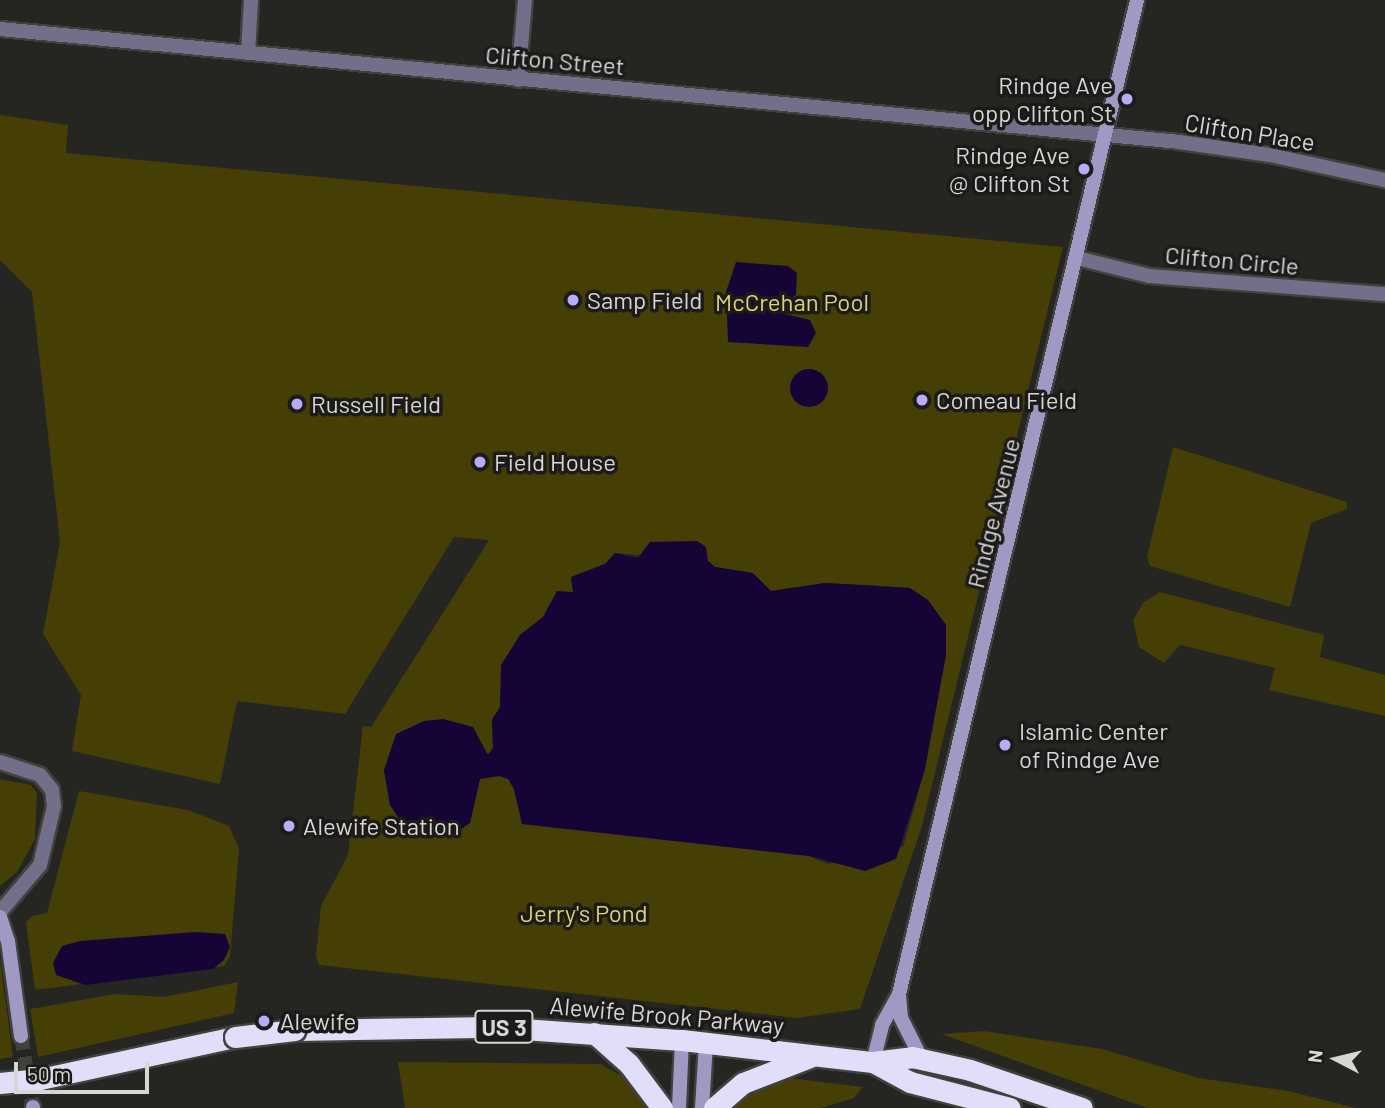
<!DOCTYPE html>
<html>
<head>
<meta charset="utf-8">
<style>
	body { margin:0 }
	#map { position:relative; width:1385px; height:1108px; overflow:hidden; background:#252522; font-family:Barlow,sans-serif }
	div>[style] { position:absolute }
	.green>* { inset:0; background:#453f05 }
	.water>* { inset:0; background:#160437 }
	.round { border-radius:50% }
	.secondary-tunnel>* { height:14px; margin-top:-7px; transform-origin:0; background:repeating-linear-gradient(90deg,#40403d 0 14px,transparent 0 21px) }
	.roads { filter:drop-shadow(2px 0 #41413e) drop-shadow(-2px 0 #41413e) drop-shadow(0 2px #41413e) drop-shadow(0 -2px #41413e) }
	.street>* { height:14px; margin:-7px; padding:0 7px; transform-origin:7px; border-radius:7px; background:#736f8a }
	.secondary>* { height:14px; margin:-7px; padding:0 7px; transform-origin:7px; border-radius:7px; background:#9f99c4 }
	.highway>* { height:21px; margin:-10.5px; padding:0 10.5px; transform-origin:10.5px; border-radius:10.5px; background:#e1def9 }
	.bridges { filter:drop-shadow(2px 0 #41413e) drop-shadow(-2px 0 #41413e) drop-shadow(0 2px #41413e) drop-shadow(0 -2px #41413e) }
	.highway-bridge>* { height:21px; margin:-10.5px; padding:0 10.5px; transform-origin:10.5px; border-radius:10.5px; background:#e1def9 }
	.dots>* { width:19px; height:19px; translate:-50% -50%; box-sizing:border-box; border:4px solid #1c1b19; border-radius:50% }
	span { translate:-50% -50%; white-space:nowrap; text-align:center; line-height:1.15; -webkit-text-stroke:7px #1c1b19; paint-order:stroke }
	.shield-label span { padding:2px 5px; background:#1c1b19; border:2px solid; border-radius:5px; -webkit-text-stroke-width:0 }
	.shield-label { font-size:23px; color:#d6d6d4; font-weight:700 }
	.street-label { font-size:24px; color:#d6d6d4 }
	.poi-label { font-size:24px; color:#d6d6d4 }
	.right { translate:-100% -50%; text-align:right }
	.left { translate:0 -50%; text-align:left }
	.park-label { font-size:24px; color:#ded471 }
	.north { position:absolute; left:1301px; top:1024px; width:70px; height:70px; -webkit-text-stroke:5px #1c1b19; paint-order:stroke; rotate:277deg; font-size:19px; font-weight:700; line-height:28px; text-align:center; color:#d6d6d4 }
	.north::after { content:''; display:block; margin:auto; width:24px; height:32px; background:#d6d6d4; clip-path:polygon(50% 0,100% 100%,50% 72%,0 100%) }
	.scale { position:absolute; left:14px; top:1062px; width:135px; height:32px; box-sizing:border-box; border:4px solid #d6d6d4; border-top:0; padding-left:9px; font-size:21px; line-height:24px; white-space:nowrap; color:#d6d6d4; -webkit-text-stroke:5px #1c1b19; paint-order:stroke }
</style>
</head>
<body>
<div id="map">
	<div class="green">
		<i style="clip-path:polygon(evenodd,0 115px,68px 125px,66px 153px,1063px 247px,922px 826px,860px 1009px,797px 1018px,319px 965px,316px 956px,321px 906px,348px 855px,363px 726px,371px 727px,489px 540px,454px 537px,345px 714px,237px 701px,220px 784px,72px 751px,81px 695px,43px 634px,60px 542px,32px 292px,0 260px,0 115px,615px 553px,708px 561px,715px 567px,752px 573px,771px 591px,825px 583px,868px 585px,910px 588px,928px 600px,946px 625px,925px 769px,903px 847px,828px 864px,809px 856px,522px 824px,514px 789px,508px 778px,499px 776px,480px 779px,470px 823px,428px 833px,390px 805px,384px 770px,485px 751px,487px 755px,493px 748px,492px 720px,500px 707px,501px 686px,520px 635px,543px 617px,548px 607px,573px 592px,571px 577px,605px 564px,615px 553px)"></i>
		<i style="clip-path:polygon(1173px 447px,1347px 502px,1347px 509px,1311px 523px,1290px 607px,1150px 566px,1147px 557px)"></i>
		<i style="clip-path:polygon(1160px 592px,1324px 635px,1320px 657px,1385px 675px,1385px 716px,1269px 690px,1275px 668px,1180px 645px,1164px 663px,1139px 647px,1133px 620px,1143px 603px)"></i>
		<i style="clip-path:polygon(0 779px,31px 785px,37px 793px,35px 839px,17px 872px,0 886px)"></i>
		<i style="clip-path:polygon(79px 791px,188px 810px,229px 826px,239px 849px,230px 957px,224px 966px,35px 990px,26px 922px,32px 916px,47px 913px)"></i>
		<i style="clip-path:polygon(0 959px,13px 1057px,0 1059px)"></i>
		<i style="clip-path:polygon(238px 982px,234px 1013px,38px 1057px,30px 1009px,116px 994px,164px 997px)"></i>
		<i style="clip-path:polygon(983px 1031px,1102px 1049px,1199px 1078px,1288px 1091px,1356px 1108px,1147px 1108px,942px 1034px)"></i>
		<i style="clip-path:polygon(398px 1062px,600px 1064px,633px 1082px,651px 1108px,405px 1108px)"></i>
		<i style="clip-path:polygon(789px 1078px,863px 1087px,854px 1098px,821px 1108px,727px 1108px,759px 1083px)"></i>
	</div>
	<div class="water">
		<i style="clip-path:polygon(736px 262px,788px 266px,797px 273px,796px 295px,786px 302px,771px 303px,768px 310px,810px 320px,816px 333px,808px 347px,728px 342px,726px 292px)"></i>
		<i class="round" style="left:790px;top:369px;width:38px;height:38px"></i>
		<i style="clip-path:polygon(697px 541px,706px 547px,708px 561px,715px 567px,753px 573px,771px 591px,825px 583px,910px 588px,928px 600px,946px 625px,946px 655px,925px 769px,896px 859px,865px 871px,809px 856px,522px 824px,514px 789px,508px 779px,499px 776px,480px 779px,470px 823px,460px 830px,428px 833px,402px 823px,390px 805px,384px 770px,396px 734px,424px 721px,443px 719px,473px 727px,488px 755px,493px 748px,492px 720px,500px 707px,501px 665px,520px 635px,543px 617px,557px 591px,573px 592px,571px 577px,605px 564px,615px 553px,638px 558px,650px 542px)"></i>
		<i style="clip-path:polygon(195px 932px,225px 934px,230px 947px,224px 960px,213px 969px,85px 985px,56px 975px,53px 963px,62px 946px,80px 941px)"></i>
	</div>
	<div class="secondary-tunnel">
		<i style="left:21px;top:1036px;width:72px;rotate:80.4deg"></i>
	</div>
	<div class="roads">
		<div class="street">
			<i style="left:0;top:29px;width:1184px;rotate:5.47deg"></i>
			<i style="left:1179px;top:142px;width:92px;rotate:8.1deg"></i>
			<i style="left:1270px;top:155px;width:118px;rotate:12.3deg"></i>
			<i style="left:248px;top:53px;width:53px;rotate:-86.8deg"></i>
			<i style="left:518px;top:80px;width:80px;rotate:-85deg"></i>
			<i style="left:1077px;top:258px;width:74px;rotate:14deg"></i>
			<i style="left:1149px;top:276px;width:237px;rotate:4.4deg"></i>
			<i style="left:0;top:762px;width:42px;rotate:18deg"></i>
			<i style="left:40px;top:775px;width:19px;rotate:51deg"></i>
			<i style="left:52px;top:790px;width:16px;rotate:83deg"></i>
			<i style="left:54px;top:806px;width:61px;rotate:103.3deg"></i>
			<i style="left:40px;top:865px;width:62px;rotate:130.4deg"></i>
		</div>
		<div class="secondary">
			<i style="left:0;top:917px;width:25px;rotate:72deg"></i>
			<i style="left:8px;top:941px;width:96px;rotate:82.2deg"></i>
			<i style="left:899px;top:995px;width:23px;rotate:85deg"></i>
			<i style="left:901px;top:1018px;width:45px;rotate:63.4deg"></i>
			<i style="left:873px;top:1062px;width:38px;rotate:-76deg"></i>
			<i style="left:882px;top:1025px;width:35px;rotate:-61deg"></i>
			<i style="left:899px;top:994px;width:1022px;rotate:-76.53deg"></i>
			<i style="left:33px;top:1107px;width:1px;rotate:90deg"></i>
			<i style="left:679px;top:1108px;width:68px;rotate:-87.5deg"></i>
			<i style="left:702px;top:1108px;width:66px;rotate:-86.5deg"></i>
		</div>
		<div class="highway">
			<i style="left:295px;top:1030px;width:199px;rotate:-0.9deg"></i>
			<i style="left:494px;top:1027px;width:188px;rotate:4deg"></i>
			<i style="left:682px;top:1040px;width:192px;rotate:6.6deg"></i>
			<i style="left:873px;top:1062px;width:39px;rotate:-7deg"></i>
			<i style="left:912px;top:1057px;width:59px;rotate:12.6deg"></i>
			<i style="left:970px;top:1070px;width:118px;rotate:18.7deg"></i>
			<i style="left:594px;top:1033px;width:47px;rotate:41.5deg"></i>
			<i style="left:629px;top:1064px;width:55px;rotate:53.1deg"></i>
			<i style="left:873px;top:1062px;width:42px;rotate:28.4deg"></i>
			<i style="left:910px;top:1082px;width:103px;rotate:14.6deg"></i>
			<i style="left:0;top:1083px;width:40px;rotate:-5.7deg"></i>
			<i style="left:40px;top:1079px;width:199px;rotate:-12.2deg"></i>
			<i style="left:714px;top:1108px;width:38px;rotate:-41deg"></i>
			<i style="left:743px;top:1083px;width:72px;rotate:-21.2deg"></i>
		</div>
	</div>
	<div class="bridges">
		<div class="highway-bridge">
			<i style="left:235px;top:1037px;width:60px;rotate:-6.7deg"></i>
		</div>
	</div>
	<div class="dots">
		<i style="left:1127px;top:99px;background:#b8abf7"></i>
		<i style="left:1084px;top:169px;background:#b8abf7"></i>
		<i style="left:573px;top:300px;background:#b8abf7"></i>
		<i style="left:922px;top:400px;background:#b8abf7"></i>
		<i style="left:297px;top:404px;background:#b8abf7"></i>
		<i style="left:480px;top:462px;background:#b8abf7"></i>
		<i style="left:1005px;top:745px;background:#b8abf7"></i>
		<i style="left:289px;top:826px;background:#b8abf7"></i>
		<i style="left:264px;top:1021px;background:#b8abf7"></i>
	</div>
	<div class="shield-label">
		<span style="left:504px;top:1027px">US 3</span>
	</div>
	<div class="street-label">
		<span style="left:555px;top:60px;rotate:5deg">Clifton Street</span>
		<span style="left:1250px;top:132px;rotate:9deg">Clifton Place</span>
		<span style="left:1232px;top:260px;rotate:5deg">Clifton Circle</span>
		<span style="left:993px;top:513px;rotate:-76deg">Rindge Avenue</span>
		<span style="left:667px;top:1015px;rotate:5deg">Alewife Brook Parkway</span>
	</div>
	<div class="poi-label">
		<span class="right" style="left:1113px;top:99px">Rindge Ave<br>opp Clifton St</span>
		<span class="right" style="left:1070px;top:169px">Rindge Ave<br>@ Clifton St</span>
		<span class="left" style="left:587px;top:300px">Samp Field</span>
		<span class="left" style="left:936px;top:400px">Comeau Field</span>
		<span class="left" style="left:311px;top:404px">Russell Field</span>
		<span class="left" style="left:494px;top:462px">Field House</span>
		<span class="left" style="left:1019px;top:745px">Islamic Center<br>of Rindge Ave</span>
		<span class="left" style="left:303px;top:826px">Alewife Station</span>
		<span class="left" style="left:280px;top:1021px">Alewife</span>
	</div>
	<div class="park-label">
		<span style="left:792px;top:302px">McCrehan Pool</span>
		<span style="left:584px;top:913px">Jerry's Pond</span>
	</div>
	<div class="north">N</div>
	<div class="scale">50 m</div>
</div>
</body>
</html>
